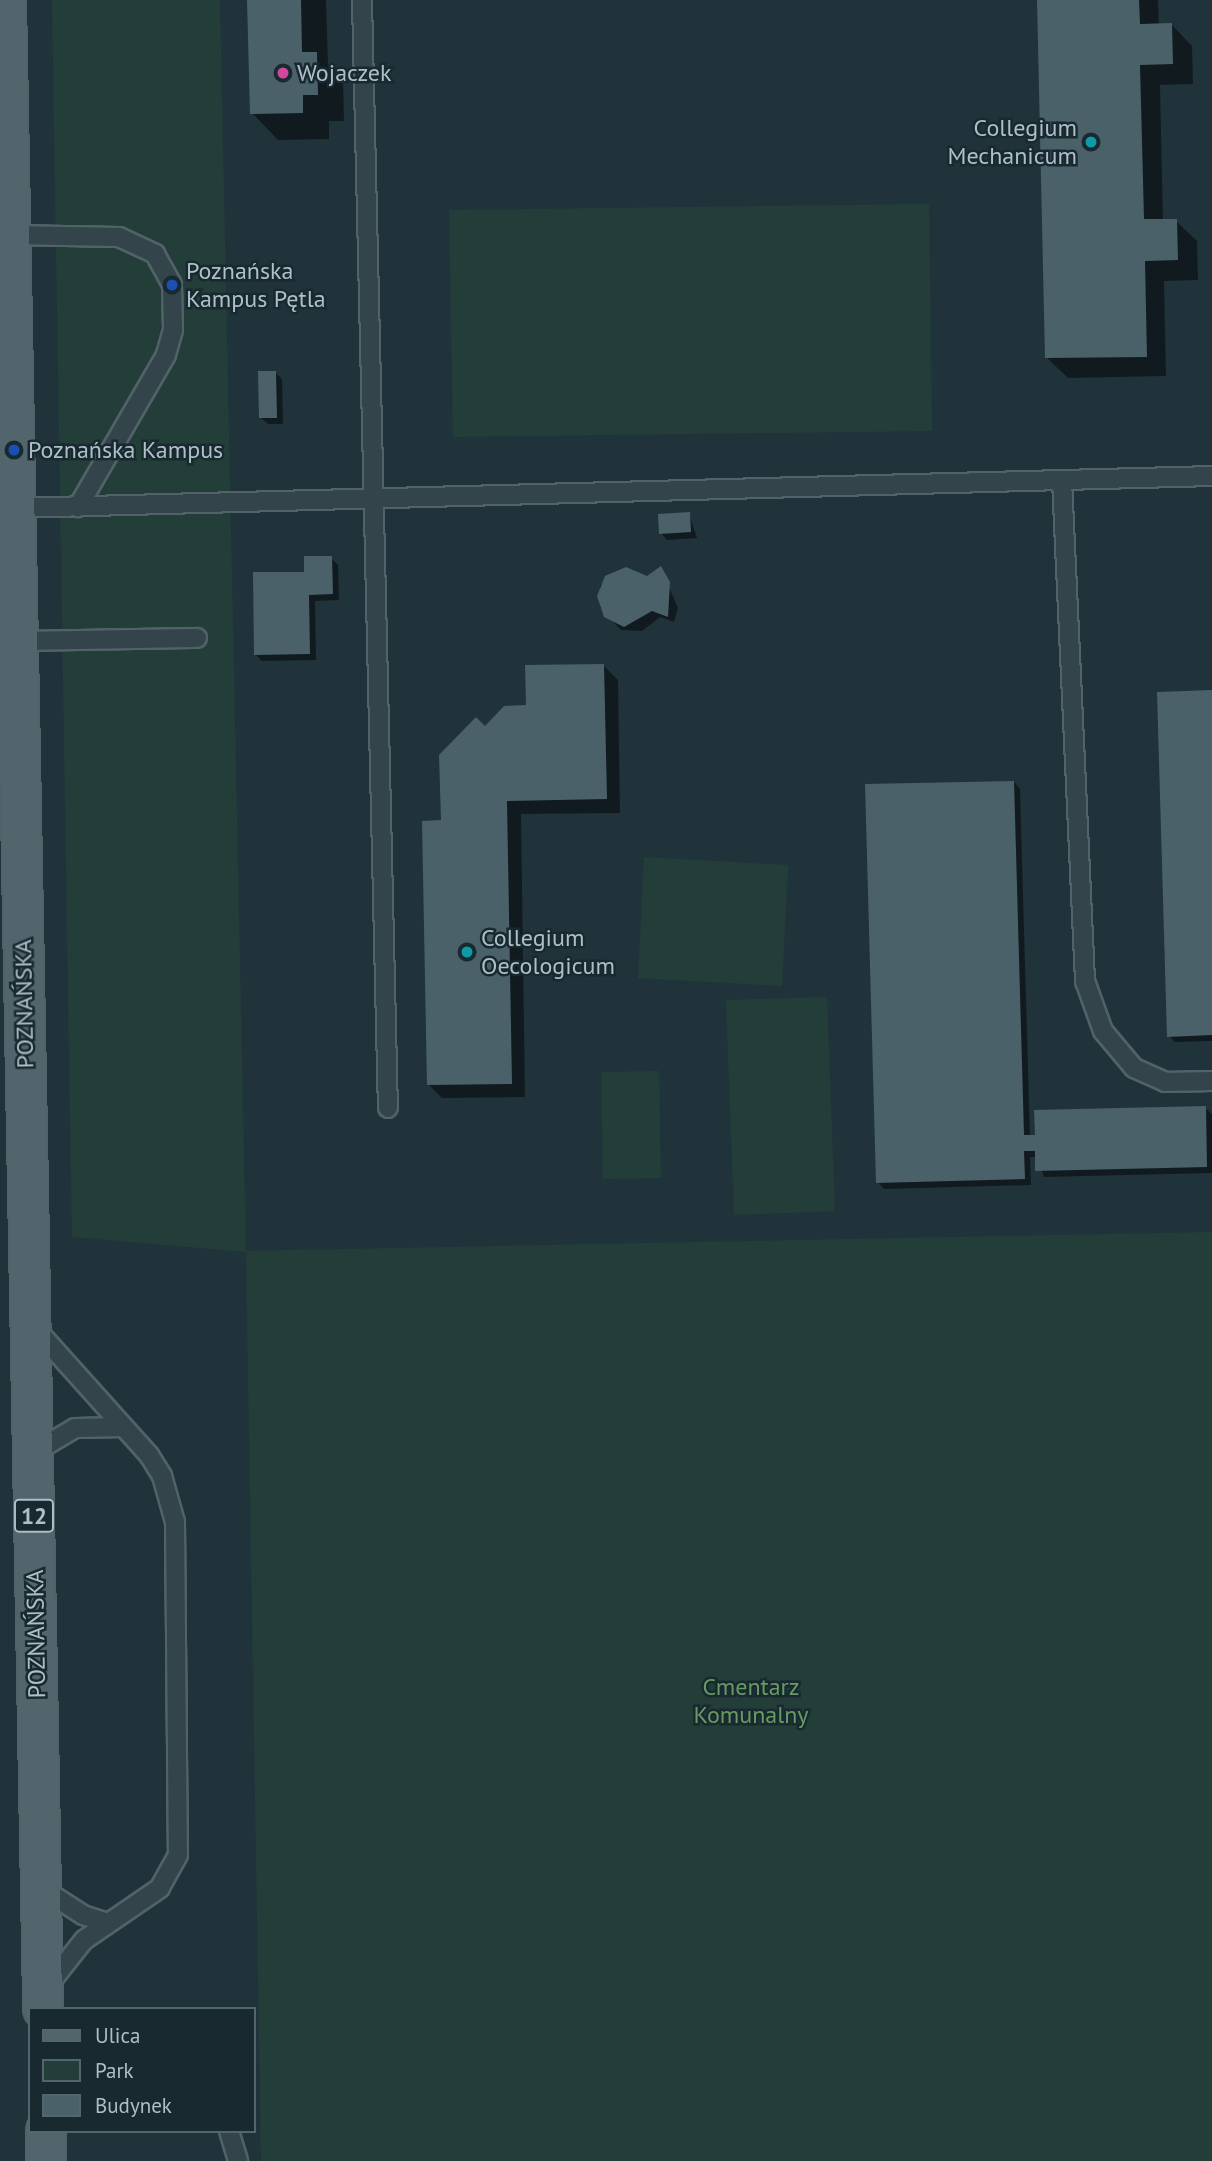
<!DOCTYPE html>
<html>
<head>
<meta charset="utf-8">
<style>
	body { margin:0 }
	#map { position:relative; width:1212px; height:2161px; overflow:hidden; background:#20333b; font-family:"PT Sans",sans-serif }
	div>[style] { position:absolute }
	.green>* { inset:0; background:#233e39 }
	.shadow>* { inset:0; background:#0007 }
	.building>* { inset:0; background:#4b616a }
	.roads { filter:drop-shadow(2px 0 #526269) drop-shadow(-2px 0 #526269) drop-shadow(0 2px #526269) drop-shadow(0 -2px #526269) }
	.lane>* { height:18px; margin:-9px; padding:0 9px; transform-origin:9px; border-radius:9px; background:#34444b }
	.primary>* { height:38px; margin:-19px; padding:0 19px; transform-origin:19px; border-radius:19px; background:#52646c }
	.dots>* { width:19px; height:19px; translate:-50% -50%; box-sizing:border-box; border:4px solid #192930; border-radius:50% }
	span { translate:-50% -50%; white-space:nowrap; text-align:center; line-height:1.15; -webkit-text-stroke:5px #192930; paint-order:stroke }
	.shield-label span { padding:2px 5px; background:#192930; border:2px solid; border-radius:5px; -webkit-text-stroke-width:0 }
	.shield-label { font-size:23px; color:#afbfc8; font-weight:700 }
	.poi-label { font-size:24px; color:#afbfc8 }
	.left { translate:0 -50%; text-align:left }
	.right { translate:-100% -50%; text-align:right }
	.street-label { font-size:24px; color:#afbfc8 }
	.park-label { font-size:24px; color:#679a64 }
	.legend { position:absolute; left:28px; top:2007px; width:228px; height:126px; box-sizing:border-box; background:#192930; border:2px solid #55656d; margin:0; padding:9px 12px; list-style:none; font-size:21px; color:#afbfc8 }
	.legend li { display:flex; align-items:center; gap:14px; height:35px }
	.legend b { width:35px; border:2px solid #55656d }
</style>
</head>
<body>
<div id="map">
	<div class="green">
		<i style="clip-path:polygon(52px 0,220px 0,246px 1251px,1212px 1232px,1212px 2161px,261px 2161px,246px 1252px,72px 1237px)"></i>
		<i style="clip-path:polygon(929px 204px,932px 431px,453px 437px,449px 210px)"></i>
		<i style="clip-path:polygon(644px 857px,788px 865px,782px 986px,638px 978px)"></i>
		<i style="clip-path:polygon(827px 997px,835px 1211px,734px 1215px,726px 1000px)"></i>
		<i style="clip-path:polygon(659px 1071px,661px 1178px,603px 1179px,601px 1072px)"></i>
	</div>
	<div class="shadow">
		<i style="clip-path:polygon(248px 0,326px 0,328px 65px,343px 80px,344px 121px,329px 121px,329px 139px,278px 140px,252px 113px)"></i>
		<i style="clip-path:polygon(1039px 0,1158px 0,1159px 25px,1172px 25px,1192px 46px,1193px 84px,1160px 85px,1163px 221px,1176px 221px,1197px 241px,1198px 280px,1164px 281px,1166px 376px,1068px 378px,1047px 358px)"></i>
		<i style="clip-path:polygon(275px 372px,282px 379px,283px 424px,268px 424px,261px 418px)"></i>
		<i style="clip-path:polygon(689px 514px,697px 538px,667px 540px,661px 533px)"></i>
		<i style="clip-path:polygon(331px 558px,338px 565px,339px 600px,315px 601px,316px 660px,262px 661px,255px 654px)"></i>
		<i style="clip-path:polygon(661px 569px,678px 608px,674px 622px,660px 617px,642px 631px,621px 630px,600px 607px,600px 586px,616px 571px,648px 578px)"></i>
		<i style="clip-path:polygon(604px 666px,618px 680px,620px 813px,521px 814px,525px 1097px,442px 1098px,428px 1084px,443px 822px,485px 729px)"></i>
		<i style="clip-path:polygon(1212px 692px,1212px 1041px,1175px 1042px,1169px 1036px)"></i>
		<i style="clip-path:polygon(1014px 782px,1020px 789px,1030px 1137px,1205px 1108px,1212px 1114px,1212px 1173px,1044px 1177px,1037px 1157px,1030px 1157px,1031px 1185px,884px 1189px,878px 1182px)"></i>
	</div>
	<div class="building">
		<i style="clip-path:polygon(247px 0,301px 0,302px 52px,317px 52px,318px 95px,303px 95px,303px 113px,250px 114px)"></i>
		<i style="clip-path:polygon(1037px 0,1139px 0,1140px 24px,1172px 23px,1173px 64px,1140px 65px,1144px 219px,1177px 219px,1178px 260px,1145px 261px,1147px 357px,1045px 358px)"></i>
		<i style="clip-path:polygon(258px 371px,276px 371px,277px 418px,259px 418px)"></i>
		<i style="clip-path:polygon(690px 512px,691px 532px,659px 534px,658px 514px)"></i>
		<i style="clip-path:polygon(304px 556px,332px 556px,333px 594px,309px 595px,310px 654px,254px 655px,253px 572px,304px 572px)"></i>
		<i style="clip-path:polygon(661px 566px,670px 582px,668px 617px,652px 611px,624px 627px,604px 617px,597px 596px,605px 576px,626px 567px,647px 576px)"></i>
		<i style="clip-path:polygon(604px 664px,607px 799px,507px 801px,512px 1084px,427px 1085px,422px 821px,441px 820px,439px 755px,476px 717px,485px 726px,504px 706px,526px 705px,525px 665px)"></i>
		<i style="clip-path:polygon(1212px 690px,1212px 1035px,1167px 1037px,1157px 692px)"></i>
		<i style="clip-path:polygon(1014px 781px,1024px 1135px,1035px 1135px,1034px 1110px,1206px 1106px,1207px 1167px,1035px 1171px,1035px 1151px,1024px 1151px,1025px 1179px,876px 1183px,865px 784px)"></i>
	</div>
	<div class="roads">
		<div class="lane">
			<i style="left:362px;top:0;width:1108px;rotate:88.66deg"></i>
			<i style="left:11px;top:235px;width:108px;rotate:1.1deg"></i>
			<i style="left:119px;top:237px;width:40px;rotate:25deg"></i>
			<i style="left:155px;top:254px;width:35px;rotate:61deg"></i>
			<i style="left:172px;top:285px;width:45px;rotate:88.7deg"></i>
			<i style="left:173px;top:330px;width:26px;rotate:106deg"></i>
			<i style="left:166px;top:355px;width:176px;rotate:120.1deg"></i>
			<i style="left:1062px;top:480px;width:502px;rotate:87.37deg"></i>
			<i style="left:1085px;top:981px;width:53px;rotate:70.2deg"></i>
			<i style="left:1103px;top:1031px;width:48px;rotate:50deg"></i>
			<i style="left:1134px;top:1068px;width:34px;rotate:24deg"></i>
			<i style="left:1165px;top:1082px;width:47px;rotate:-1.2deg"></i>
			<i style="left:15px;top:508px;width:1197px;rotate:-1.53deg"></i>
			<i style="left:17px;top:641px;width:180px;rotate:-1deg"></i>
			<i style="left:35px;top:1328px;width:171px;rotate:48.1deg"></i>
			<i style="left:149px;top:1455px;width:25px;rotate:58deg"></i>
			<i style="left:162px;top:1476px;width:48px;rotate:74.2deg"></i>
			<i style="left:175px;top:1522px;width:333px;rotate:89.5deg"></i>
			<i style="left:178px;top:1855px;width:38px;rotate:119deg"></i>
			<i style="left:160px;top:1888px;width:92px;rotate:145.6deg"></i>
			<i style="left:84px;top:1940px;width:56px;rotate:128.5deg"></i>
			<i style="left:33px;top:1453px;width:49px;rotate:-30.8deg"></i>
			<i style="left:75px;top:1428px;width:48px;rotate:-1.2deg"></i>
			<i style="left:43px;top:1889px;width:48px;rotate:33deg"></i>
			<i style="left:83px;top:1915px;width:23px;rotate:18deg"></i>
			<i style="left:229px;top:2131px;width:31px;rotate:73deg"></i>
		</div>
		<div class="primary">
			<i style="left:6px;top:0;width:2009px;rotate:88.94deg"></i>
			<i style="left:46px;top:2131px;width:30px;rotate:90deg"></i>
		</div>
	</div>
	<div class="dots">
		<i style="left:283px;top:73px;background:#d1479c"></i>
		<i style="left:1091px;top:142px;background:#0f9aa8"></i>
		<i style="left:172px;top:285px;background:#1a4fb4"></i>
		<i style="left:14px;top:450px;background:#1a4fb4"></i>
		<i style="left:467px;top:952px;background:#0f9aa8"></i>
	</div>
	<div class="shield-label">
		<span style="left:34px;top:1516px">12</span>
	</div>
	<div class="poi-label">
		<span class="left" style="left:297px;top:73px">Wojaczek</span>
		<span class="right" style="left:1077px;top:142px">Collegium<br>Mechanicum</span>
		<span class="left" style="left:186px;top:285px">Poznańska<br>Kampus Pętla</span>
		<span class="left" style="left:28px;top:450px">Poznańska Kampus</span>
		<span class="left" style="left:481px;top:952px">Collegium<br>Oecologicum</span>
	</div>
	<div class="street-label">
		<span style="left:24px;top:1004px;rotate:-91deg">POZNAŃSKA</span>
		<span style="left:36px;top:1634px;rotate:-91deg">POZNAŃSKA</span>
	</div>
	<div class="park-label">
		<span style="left:751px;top:1701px">Cmentarz<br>Komunalny</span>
	</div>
	<ul class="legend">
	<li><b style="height:9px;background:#52646c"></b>Ulica</li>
	<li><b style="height:19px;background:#233e39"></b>Park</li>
	<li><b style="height:19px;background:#4b616a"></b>Budynek</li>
	</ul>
</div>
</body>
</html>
